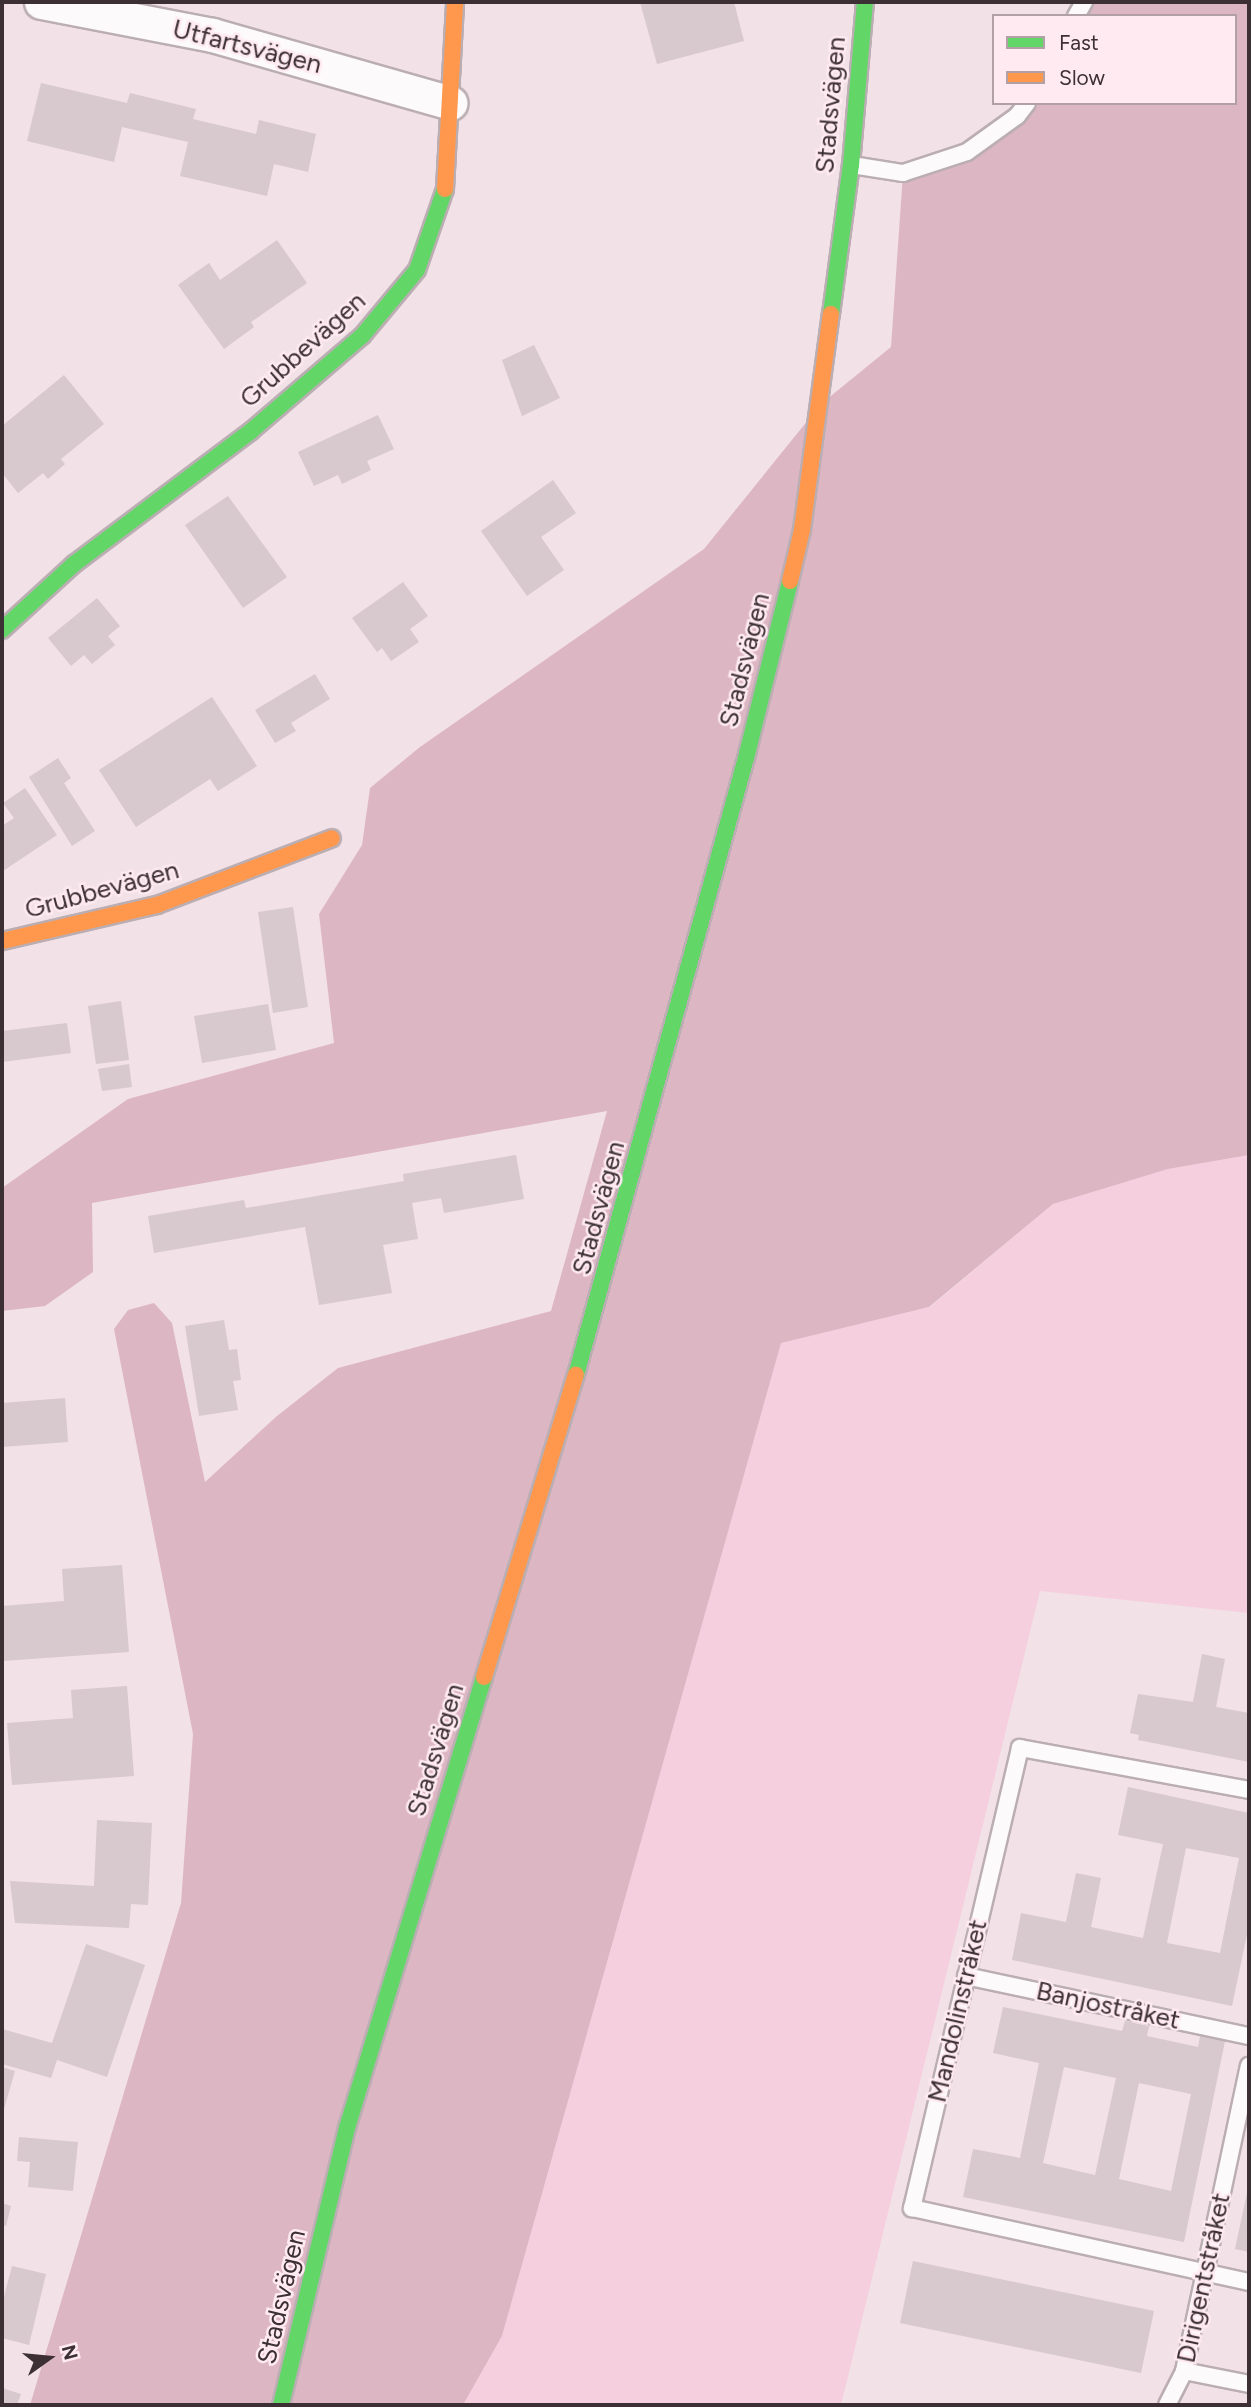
<!DOCTYPE html>
<html>
<head>
<meta charset="utf-8">
<style>
	body { margin:0 }
	#map { position:relative; width:1251px; height:2407px; overflow:hidden; background:#f2e1e7; font-family:Figtree,sans-serif }
	div>[style] { position:absolute }
	.green>* { inset:0; background:#f5cfdd }
	.forest>* { inset:0; background:#ddb6c4 }
	.building>* { inset:0; background:#d7c9cd }
	.roads { filter:drop-shadow(2px 0 #bbaeb3) drop-shadow(-2px 0 #bbaeb3) drop-shadow(0 2px #bbaeb3) drop-shadow(0 -2px #bbaeb3) }
	.lane>* { height:16px; margin:-8px; padding:0 8px; transform-origin:8px; border-radius:8px; background:#fdfafb }
	.street>* { height:33px; margin:-16.5px; padding:0 16.5px; transform-origin:16.5px; border-radius:16.5px; background:#fdfafb }
	.fast>* { height:16px; margin:-8px; padding:0 8px; transform-origin:8px; border-radius:8px; background:#63d668 }
	.slow>* { height:16px; margin:-8px; padding:0 8px; transform-origin:8px; border-radius:8px; background:#ff974d }
	span { translate:-50% -50%; white-space:nowrap; text-align:center; line-height:1.15; -webkit-text-stroke:5px #ffeaf1; paint-order:stroke }
	.street-label { font-size:26px; color:#3c3034 }
	.frame { position:absolute; inset:0; border:4px solid #3c3034; pointer-events:none }
	.legend { position:absolute; left:992px; top:14px; width:245px; height:91px; box-sizing:border-box; background:#ffeaf1; border:2px solid #b1a0a5; margin:0; padding:9px 12px; list-style:none; font-size:21px; color:#3c3034 }
	.legend li { display:flex; align-items:center; gap:14px; height:35px }
	.legend b { width:35px; border:2px solid #b1a0a5 }
	.north { position:absolute; left:14px; top:2323px; width:70px; height:70px; -webkit-text-stroke:5px #ffeaf1; paint-order:stroke; rotate:75deg; font-size:19px; font-weight:700; line-height:28px; text-align:center; color:#3c3034 }
	.north::after { content:''; display:block; margin:auto; width:24px; height:32px; background:#3c3034; clip-path:polygon(50% 0,100% 100%,50% 72%,0 100%) }
</style>
</head>
<body>
<div id="map">
	<div class="green">
		<i style="clip-path:polygon(1249px 1155px,1249px 1613px,1040px 1591px,841px 2405px,463px 2405px,502px 2336px,781px 1342px,930px 1307px,1053px 1204px,1168px 1169px)"></i>
	</div>
	<div class="forest">
		<i style="clip-path:polygon(1084px 2px,1249px 2px,1249px 1155px,1168px 1169px,1053px 1204px,929px 1307px,781px 1343px,502px 2336px,463px 2405px,30px 2405px,181px 1903px,193px 1734px,114px 1329px,128px 1310px,154px 1303px,172px 1323px,205px 1482px,277px 1416px,338px 1368px,551px 1311px,607px 1111px,92px 1203px,93px 1272px,45px 1306px,2px 1311px,2px 1188px,128px 1099px,334px 1043px,319px 914px,362px 845px,370px 788px,420px 747px,704px 549px,821px 404px,891px 347px,903px 173px,967px 152px,1027px 103px,1235px 103px,1235px 16px,1076px 16px)"></i>
	</div>
	<div class="building">
		<i style="clip-path:polygon(640px 2px,734px 2px,744px 41px,657px 64px)"></i>
		<i style="clip-path:polygon(41px 83px,127px 103px,130px 93px,196px 109px,193px 119px,256px 134px,259px 120px,316px 134px,308px 172px,274px 164px,267px 196px,180px 176px,188px 142px,122px 127px,114px 162px,27px 141px)"></i>
		<i style="clip-path:polygon(277px 240px,307px 283px,251px 322px,254px 327px,224px 349px,178px 285px,209px 263px,220px 280px)"></i>
		<i style="clip-path:polygon(534px 345px,560px 398px,522px 416px,502px 360px)"></i>
		<i style="clip-path:polygon(64px 375px,104px 424px,61px 459px,65px 464px,48px 479px,43px 473px,18px 493px,2px 473px,2px 426px)"></i>
		<i style="clip-path:polygon(378px 415px,394px 449px,367px 461px,371px 470px,342px 484px,338px 475px,314px 486px,298px 452px)"></i>
		<i style="clip-path:polygon(553px 480px,576px 513px,541px 537px,564px 570px,527px 596px,481px 531px)"></i>
		<i style="clip-path:polygon(228px 496px,287px 577px,243px 608px,185px 525px)"></i>
		<i style="clip-path:polygon(403px 582px,428px 616px,410px 629px,419px 642px,391px 661px,382px 648px,377px 652px,352px 618px)"></i>
		<i style="clip-path:polygon(97px 598px,120px 626px,108px 636px,115px 645px,92px 664px,84px 655px,71px 666px,48px 638px)"></i>
		<i style="clip-path:polygon(315px 674px,330px 699px,291px 723px,296px 731px,275px 743px,255px 710px)"></i>
		<i style="clip-path:polygon(212px 697px,257px 766px,218px 791px,210px 779px,136px 827px,99px 770px)"></i>
		<i style="clip-path:polygon(58px 758px,71px 778px,64px 783px,95px 831px,72px 846px,29px 777px)"></i>
		<i style="clip-path:polygon(25px 788px,57px 835px,3px 871px,2px 826px,14px 818px,3px 803px)"></i>
		<i style="clip-path:polygon(293px 907px,308px 1007px,273px 1013px,258px 912px)"></i>
		<i style="clip-path:polygon(121px 1001px,129px 1060px,96px 1064px,88px 1006px)"></i>
		<i style="clip-path:polygon(268px 1004px,276px 1050px,202px 1063px,194px 1016px)"></i>
		<i style="clip-path:polygon(67px 1023px,71px 1053px,2px 1062px,2px 1031px)"></i>
		<i style="clip-path:polygon(129px 1064px,132px 1087px,102px 1091px,98px 1069px)"></i>
		<i style="clip-path:polygon(516px 1155px,524px 1199px,444px 1213px,441px 1198px,412px 1203px,418px 1239px,383px 1245px,392px 1293px,319px 1305px,305px 1227px,154px 1253px,148px 1216px,244px 1200px,246px 1208px,404px 1181px,403px 1174px)"></i>
		<i style="clip-path:polygon(224px 1320px,229px 1350px,237px 1349px,241px 1380px,233px 1381px,238px 1410px,199px 1416px,185px 1326px)"></i>
		<i style="clip-path:polygon(65px 1398px,68px 1442px,2px 1447px,2px 1403px)"></i>
		<i style="clip-path:polygon(122px 1565px,129px 1652px,3px 1661px,2px 1606px,64px 1601px,62px 1569px)"></i>
		<i style="clip-path:polygon(1202px 1654px,1225px 1659px,1216px 1707px,1249px 1713px,1249px 1762px,1138px 1740px,1139px 1735px,1130px 1733px,1138px 1694px,1193px 1702px)"></i>
		<i style="clip-path:polygon(127px 1686px,134px 1776px,12px 1785px,7px 1723px,73px 1718px,71px 1690px)"></i>
		<i style="clip-path:polygon(evenodd,1128px 1787px,1249px 1813px,1249px 1925px,1232px 2006px,1012px 1960px,1021px 1913px,1066px 1922px,1076px 1873px,1101px 1878px,1091px 1927px,1143px 1938px,1163px 1844px,1118px 1835px,1128px 1787px,1186px 1848px,1239px 1858px,1220px 1953px,1167px 1943px,1186px 1848px)"></i>
		<i style="clip-path:polygon(97px 1820px,152px 1823px,148px 1905px,131px 1904px,129px 1928px,15px 1923px,10px 1881px,94px 1886px)"></i>
		<i style="clip-path:polygon(86px 1944px,145px 1965px,107px 2077px,57px 2060px,51px 2078px,2px 2064px,2px 2029px,52px 2043px)"></i>
		<i style="clip-path:polygon(evenodd,1003px 2007px,1122px 2031px,1125px 2021px,1149px 2026px,1147px 2036px,1198px 2047px,1200px 2036px,1225px 2041px,1184px 2242px,963px 2197px,973px 2149px,1020px 2158px,1039px 2063px,993px 2053px,1003px 2007px,1064px 2067px,1116px 2078px,1095px 2175px,1043px 2163px,1064px 2067px,1003px 2007px,1139px 2083px,1191px 2094px,1171px 2191px,1119px 2179px,1139px 2083px)"></i>
		<i style="clip-path:polygon(2px 2067px,15px 2071px,4px 2109px,2px 2108px)"></i>
		<i style="clip-path:polygon(19px 2137px,78px 2142px,73px 2191px,28px 2187px,30px 2162px,17px 2161px)"></i>
		<i style="clip-path:polygon(1248px 2188px,1249px 2189px,1249px 2252px,1235px 2249px)"></i>
		<i style="clip-path:polygon(2px 2203px,11px 2206px,6px 2226px,2px 2225px)"></i>
		<i style="clip-path:polygon(913px 2261px,1154px 2311px,1141px 2373px,900px 2323px)"></i>
		<i style="clip-path:polygon(12px 2266px,46px 2274px,29px 2345px,2px 2338px,2px 2304px)"></i>
		<i style="clip-path:polygon(2px 2388px,21px 2394px,17px 2405px,2px 2405px)"></i>
	</div>
	<div class="roads">
		<div class="lane">
			<i style="left:1076px;top:16px;width:16px;rotate:-60deg"></i>
			<i style="left:852px;top:165px;width:52px;rotate:8.9deg"></i>
			<i style="left:903px;top:173px;width:67px;rotate:-18.2deg"></i>
			<i style="left:967px;top:152px;width:62px;rotate:-35.8deg"></i>
			<i style="left:1017px;top:116px;width:16px;rotate:-52deg"></i>
			<i style="left:1249px;top:1790px;width:233px;rotate:-169.6deg"></i>
			<i style="left:1020px;top:1748px;width:473px;rotate:103.2deg"></i>
			<i style="left:912px;top:2208px;width:345px;rotate:12.4deg"></i>
			<i style="left:966px;top:1976px;width:289px;rotate:12deg"></i>
			<i style="left:1184px;top:2371px;width:66px;rotate:11.3deg"></i>
			<i style="left:1167px;top:2405px;width:38px;rotate:-63deg"></i>
			<i style="left:1184px;top:2371px;width:312px;rotate:-78deg"></i>
		</div>
		<div class="street">
			<i style="left:41px;top:2px;width:174px;rotate:10.9deg"></i>
			<i style="left:212px;top:35px;width:248px;rotate:15.9deg"></i>
		</div>
		<div class="fast">
			<i style="left:831px;top:314px;width:150px;rotate:-82.4deg"></i>
			<i style="left:851px;top:165px;width:164px;rotate:-85.1deg"></i>
			<i style="left:2px;top:630px;width:98px;rotate:-42.5deg"></i>
			<i style="left:74px;top:564px;width:221px;rotate:-36.9deg"></i>
			<i style="left:251px;top:431px;width:146px;rotate:-40.6deg"></i>
			<i style="left:362px;top:336px;width:86px;rotate:-50.2deg"></i>
			<i style="left:417px;top:270px;width:86px;rotate:-70.9deg"></i>
			<i style="left:576px;top:1375px;width:644px;rotate:-74.6deg"></i>
			<i style="left:747px;top:754px;width:178px;rotate:-76deg"></i>
			<i style="left:281px;top:2405px;width:285px;rotate:-76.6deg"></i>
			<i style="left:347px;top:2128px;width:471px;rotate:-73.1deg"></i>
		</div>
		<div class="slow">
			<i style="left:445px;top:189px;width:187px;rotate:-86.9deg"></i>
			<i style="left:790px;top:581px;width:52px;rotate:-76.8deg"></i>
			<i style="left:802px;top:530px;width:218px;rotate:-82.4deg"></i>
			<i style="left:2px;top:941px;width:159px;rotate:-13.1deg"></i>
			<i style="left:157px;top:905px;width:187px;rotate:-20.9deg"></i>
			<i style="left:484px;top:1677px;width:316px;rotate:-73.1deg"></i>
		</div>
	</div>
	<div class="street-label">
		<span style="left:247px;top:47px;rotate:14deg">Utfartsvägen</span>
		<span style="left:831px;top:105px;rotate:-85deg">Stadsvägen</span>
		<span style="left:303px;top:350px;rotate:-42deg">Grubbevägen</span>
		<span style="left:745px;top:660px;rotate:-76deg">Stadsvägen</span>
		<span style="left:102px;top:890px;rotate:-15deg">Grubbevägen</span>
		<span style="left:599px;top:1208px;rotate:-75deg">Stadsvägen</span>
		<span style="left:436px;top:1750px;rotate:-73deg">Stadsvägen</span>
		<span style="left:1108px;top:2006px;rotate:12deg">Banjostråket</span>
		<span style="left:958px;top:2011px;rotate:-77deg">Mandolinstråket</span>
		<span style="left:1204px;top:2278px;rotate:-78deg">Dirigentstråket</span>
		<span style="left:282px;top:2297px;rotate:-77deg">Stadsvägen</span>
	</div>
	<div class="frame"></div>
	<ul class="legend">
	<li><b style="height:9px;background:#63d668"></b>Fast</li>
	<li><b style="height:9px;background:#ff974d"></b>Slow</li>
	</ul>
	<div class="north">N</div>
</div>
</body>
</html>
